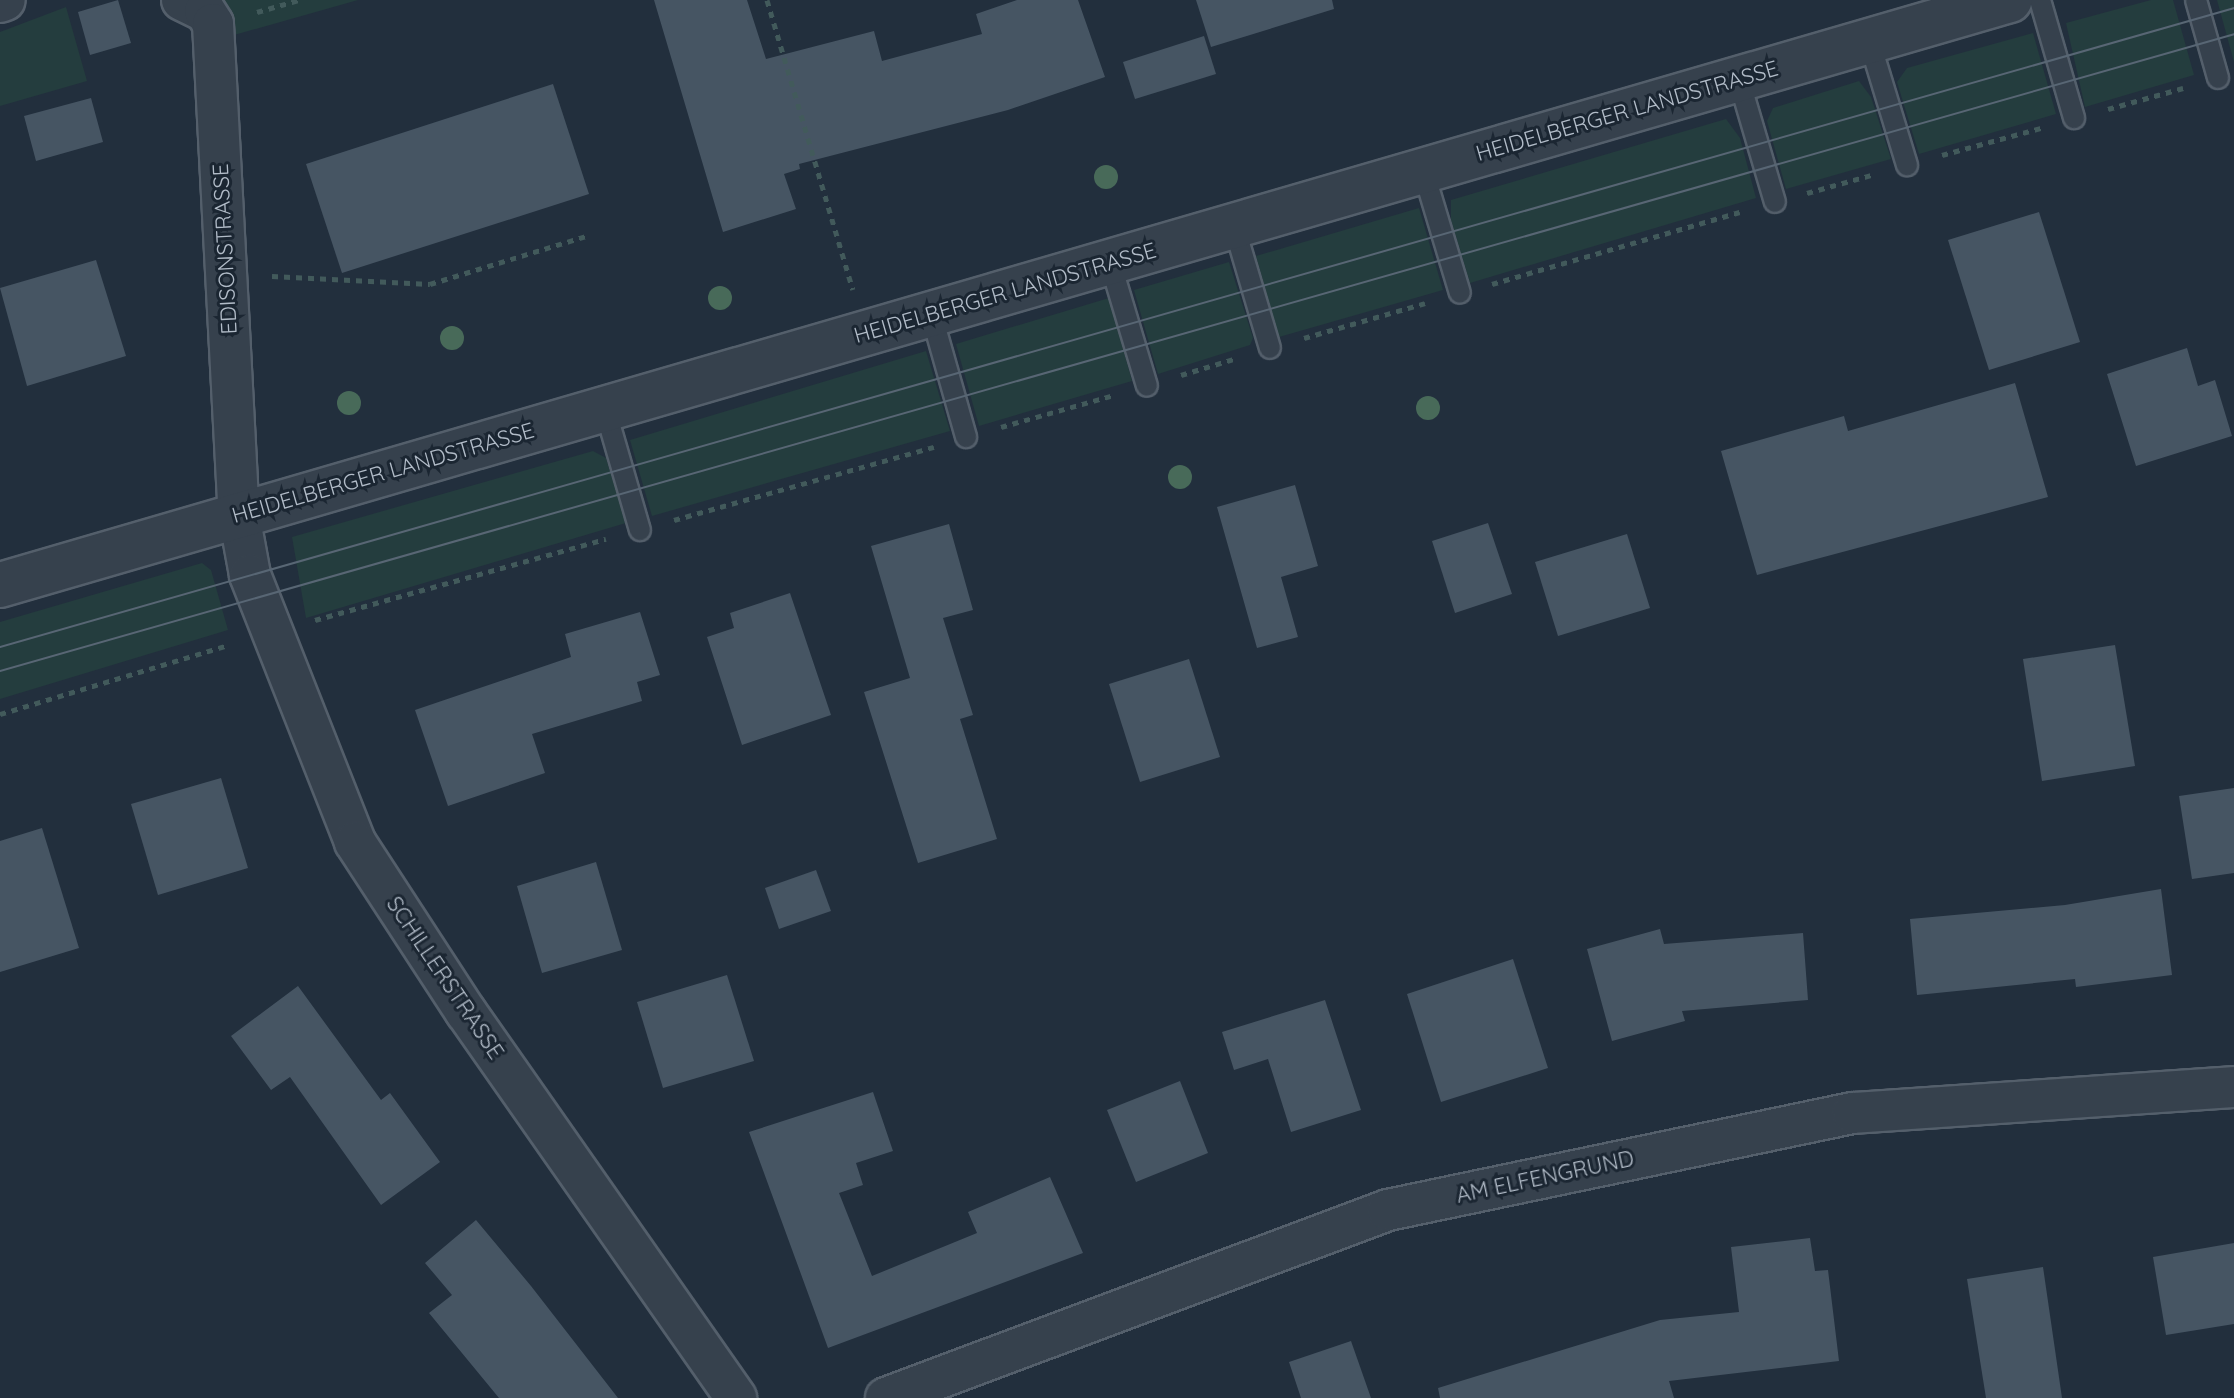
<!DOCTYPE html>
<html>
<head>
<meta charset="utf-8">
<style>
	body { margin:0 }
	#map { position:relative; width:2234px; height:1398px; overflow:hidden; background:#222f3d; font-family:Quicksand,sans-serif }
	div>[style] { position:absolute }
	.green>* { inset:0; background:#243d3e }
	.building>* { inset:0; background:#465563 }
	.path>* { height:5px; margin-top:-2.5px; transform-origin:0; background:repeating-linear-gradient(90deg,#425a5b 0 6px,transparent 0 12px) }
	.roads { filter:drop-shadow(2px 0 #545f6b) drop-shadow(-2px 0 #545f6b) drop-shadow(0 2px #545f6b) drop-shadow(0 -2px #545f6b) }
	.service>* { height:20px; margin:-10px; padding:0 10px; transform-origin:10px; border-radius:10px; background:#36414d }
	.minor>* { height:40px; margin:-20px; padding:0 20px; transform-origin:20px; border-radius:20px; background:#36414d }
	.tertiary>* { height:44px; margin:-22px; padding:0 22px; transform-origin:22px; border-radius:22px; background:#36414d }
	.tram>* { height:2px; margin:-1px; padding:0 1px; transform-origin:1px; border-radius:1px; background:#586674 }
	.trees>* { width:24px; height:24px; margin:-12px; border-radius:50%; background:#486a59 }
	span { translate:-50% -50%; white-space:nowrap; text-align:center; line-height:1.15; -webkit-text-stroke:6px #1b2632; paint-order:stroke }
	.street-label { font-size:22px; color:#b2bcc8 }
</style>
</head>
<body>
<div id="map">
	<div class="green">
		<i style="clip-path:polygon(205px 0,358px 0,206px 43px)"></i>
		<i style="clip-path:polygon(2151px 0,2173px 0,2194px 75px,2085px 107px,2066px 23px)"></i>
		<i style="clip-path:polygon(2217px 0,2234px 0,2234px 62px)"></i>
		<i style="clip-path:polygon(66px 7px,87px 81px,0 106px,0 32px)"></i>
		<i style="clip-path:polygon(2033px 33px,2056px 114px,1919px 154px,1897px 82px,1907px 68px)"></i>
		<i style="clip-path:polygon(1859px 81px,1871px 97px,1891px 159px,1786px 189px,1767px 121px,1773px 108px)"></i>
		<i style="clip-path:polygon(1726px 119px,1740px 138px,1756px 198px,1470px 283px,1451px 220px,1451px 200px)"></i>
		<i style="clip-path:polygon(1419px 208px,1443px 290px,1279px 337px,1256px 256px)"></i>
		<i style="clip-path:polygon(1229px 262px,1253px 338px,1250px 345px,1158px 374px,1134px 290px)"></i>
		<i style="clip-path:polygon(1109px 298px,1132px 381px,979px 426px,956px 344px)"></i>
		<i style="clip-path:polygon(926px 351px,950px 431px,652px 516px,630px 440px)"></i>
		<i style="clip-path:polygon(593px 451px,606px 458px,626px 523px,306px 618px,292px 537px)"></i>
		<i style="clip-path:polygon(202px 563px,211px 570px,228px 630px,0 699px,0 622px)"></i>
	</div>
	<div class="building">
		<i style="clip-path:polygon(118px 0,131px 43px,90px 55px,78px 12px)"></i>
		<i style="clip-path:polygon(654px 0,747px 0,766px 59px,874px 31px,882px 61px,982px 34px,976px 14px,1017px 0,1078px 0,1105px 77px,1008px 110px,799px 164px,800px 169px,784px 174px,796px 209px,723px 232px)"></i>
		<i style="clip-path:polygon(1196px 0,1332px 0,1334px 9px,1211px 47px)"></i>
		<i style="clip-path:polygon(1204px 36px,1216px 74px,1135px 99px,1123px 62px)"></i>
		<i style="clip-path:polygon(553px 84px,589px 194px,342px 273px,306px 164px)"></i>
		<i style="clip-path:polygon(91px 98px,103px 142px,36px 161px,24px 116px)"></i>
		<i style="clip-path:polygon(2039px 212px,2080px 342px,1989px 370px,1948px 240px)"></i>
		<i style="clip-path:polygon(96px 260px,126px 356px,27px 386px,0 288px)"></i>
		<i style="clip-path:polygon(2187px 348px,2198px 386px,2215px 380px,2232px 436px,2136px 466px,2107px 374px)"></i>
		<i style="clip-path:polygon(2015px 383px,2048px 497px,1757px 575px,1721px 451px,1844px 416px,1848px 431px)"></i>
		<i style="clip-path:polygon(1295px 485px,1318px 566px,1281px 577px,1298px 637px,1257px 648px,1217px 507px)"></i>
		<i style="clip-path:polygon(1488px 523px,1512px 594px,1455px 613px,1432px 541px)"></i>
		<i style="clip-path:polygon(949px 524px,973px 610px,943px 618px,973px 715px,960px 719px,997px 839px,918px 863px,864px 692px,910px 678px,871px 546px)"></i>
		<i style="clip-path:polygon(1627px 534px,1650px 608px,1558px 636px,1535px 562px)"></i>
		<i style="clip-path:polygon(790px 593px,831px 715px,742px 745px,707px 637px,734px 628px,730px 613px)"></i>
		<i style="clip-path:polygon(640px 612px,660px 675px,637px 682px,642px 701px,532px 734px,545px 773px,448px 806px,415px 710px,571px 657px,565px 634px)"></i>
		<i style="clip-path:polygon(2115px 645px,2135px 766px,2042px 781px,2023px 659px)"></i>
		<i style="clip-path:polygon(1189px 659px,1220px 757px,1140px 782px,1109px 684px)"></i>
		<i style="clip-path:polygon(221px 778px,248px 868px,158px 895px,131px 804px)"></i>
		<i style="clip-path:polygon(2234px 788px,2234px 873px,2192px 879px,2179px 796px)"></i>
		<i style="clip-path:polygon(42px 828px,79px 948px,0 972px,0 841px)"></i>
		<i style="clip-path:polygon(596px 862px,622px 950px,542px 973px,517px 886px)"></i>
		<i style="clip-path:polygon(816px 870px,831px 911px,779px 929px,765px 888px)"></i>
		<i style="clip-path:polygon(2161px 889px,2172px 975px,2076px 987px,2075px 979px,1917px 995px,1910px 919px,2065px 905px)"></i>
		<i style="clip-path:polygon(1660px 929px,1664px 944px,1803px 933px,1808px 1000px,1682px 1011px,1685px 1021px,1612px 1041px,1587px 949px)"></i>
		<i style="clip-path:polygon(1513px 959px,1548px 1068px,1441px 1102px,1407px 994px)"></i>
		<i style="clip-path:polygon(727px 975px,754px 1061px,663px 1088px,637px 1002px)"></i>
		<i style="clip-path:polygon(298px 986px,381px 1100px,390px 1093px,440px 1162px,381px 1205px,290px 1077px,271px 1090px,231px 1036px)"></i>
		<i style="clip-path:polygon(1325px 1000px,1361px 1110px,1291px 1132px,1268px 1059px,1234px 1070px,1222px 1032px)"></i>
		<i style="clip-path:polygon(1180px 1081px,1208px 1153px,1136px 1182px,1107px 1110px)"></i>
		<i style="clip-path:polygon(873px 1092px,893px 1151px,856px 1163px,863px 1185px,839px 1193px,872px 1276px,977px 1233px,968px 1212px,1050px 1177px,1083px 1253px,828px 1348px,749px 1132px)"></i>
		<i style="clip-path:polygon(476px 1220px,531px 1286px,618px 1398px,499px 1398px,429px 1313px,452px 1295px,425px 1263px)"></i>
		<i style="clip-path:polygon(1810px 1238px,1815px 1271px,1828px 1270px,1839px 1361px,1669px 1381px,1674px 1398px,1440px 1398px,1438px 1388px,1660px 1320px,1739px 1312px,1731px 1247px)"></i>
		<i style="clip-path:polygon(2234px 1243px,2234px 1324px,2166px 1335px,2153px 1257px)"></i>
		<i style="clip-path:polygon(2043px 1267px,2062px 1398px,1986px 1398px,1967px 1279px)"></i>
		<i style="clip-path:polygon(1351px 1341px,1371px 1398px,1301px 1398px,1289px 1362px)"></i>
	</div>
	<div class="path">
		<i style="left:767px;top:0;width:302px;rotate:73.5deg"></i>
		<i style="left:257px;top:12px;width:44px;rotate:-15.9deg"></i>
		<i style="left:2108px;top:109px;width:78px;rotate:-15.6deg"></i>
		<i style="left:1942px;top:155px;width:103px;rotate:-15.3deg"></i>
		<i style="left:1807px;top:193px;width:71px;rotate:-15.6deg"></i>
		<i style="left:272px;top:276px;width:158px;rotate:2.9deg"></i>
		<i style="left:430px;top:284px;width:163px;rotate:-17.1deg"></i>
		<i style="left:1492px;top:284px;width:258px;rotate:-16.2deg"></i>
		<i style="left:1304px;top:338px;width:126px;rotate:-16.1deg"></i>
		<i style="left:1181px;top:375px;width:59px;rotate:-16.9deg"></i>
		<i style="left:1001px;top:427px;width:117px;rotate:-15.8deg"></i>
		<i style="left:674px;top:520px;width:270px;rotate:-15.7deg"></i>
		<i style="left:315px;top:620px;width:302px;rotate:-15.6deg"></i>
		<i style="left:0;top:714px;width:239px;rotate:-16.8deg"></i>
	</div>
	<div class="roads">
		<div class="service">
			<i style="left:2040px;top:0;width:123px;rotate:73.9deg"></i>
			<i style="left:2196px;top:0;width:81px;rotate:74.2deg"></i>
			<i style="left:1869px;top:40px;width:131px;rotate:73.1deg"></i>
			<i style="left:1739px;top:80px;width:127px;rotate:73.6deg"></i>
			<i style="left:1423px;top:170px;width:128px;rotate:73.3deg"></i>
			<i style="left:1234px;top:226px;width:127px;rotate:73.6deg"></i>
			<i style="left:1110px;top:262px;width:129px;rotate:73.4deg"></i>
			<i style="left:931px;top:313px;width:129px;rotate:74.2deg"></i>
			<i style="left:605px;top:409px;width:126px;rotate:73.9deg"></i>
		</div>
		<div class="minor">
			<i style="left:182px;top:0;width:25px;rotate:26deg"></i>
			<i style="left:205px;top:11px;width:15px;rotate:58deg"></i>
			<i style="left:213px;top:24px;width:492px;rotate:87deg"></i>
			<i style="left:239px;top:515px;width:61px;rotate:79.6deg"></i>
			<i style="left:250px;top:575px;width:287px;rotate:68.5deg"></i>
			<i style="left:355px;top:842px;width:203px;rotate:56.9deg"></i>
			<i style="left:466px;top:1012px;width:471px;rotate:55deg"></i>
			<i style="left:0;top:2px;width:5px;rotate:-22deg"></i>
			<i style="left:886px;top:1398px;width:536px;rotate:-20.53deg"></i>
			<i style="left:1388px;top:1210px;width:475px;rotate:-11.8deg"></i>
			<i style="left:1853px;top:1113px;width:382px;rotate:-3.9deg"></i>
		</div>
		<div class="tertiary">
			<i style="left:0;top:585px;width:2093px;rotate:-16.23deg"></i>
		</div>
	</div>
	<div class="tram">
		<i style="left:0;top:647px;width:2324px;rotate:-15.96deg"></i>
		<i style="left:0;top:671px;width:2323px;rotate:-15.91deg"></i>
	</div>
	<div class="trees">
		<i style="left:1106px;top:177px"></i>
		<i style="left:720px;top:298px"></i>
		<i style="left:452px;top:338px"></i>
		<i style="left:349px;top:403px"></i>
		<i style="left:1428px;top:408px"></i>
		<i style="left:1180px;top:477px"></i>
	</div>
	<div class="street-label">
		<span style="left:1627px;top:111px;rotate:-16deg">HEIDELBERGER LANDSTRASSE</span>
		<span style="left:225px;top:249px;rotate:-93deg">EDISONSTRASSE</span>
		<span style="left:1005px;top:293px;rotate:-16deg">HEIDELBERGER LANDSTRASSE</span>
		<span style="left:383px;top:473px;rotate:-16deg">HEIDELBERGER LANDSTRASSE</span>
		<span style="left:445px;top:978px;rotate:56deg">SCHILLERSTRASSE</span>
		<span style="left:1545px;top:1177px;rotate:-12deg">AM ELFENGRUND</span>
	</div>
</div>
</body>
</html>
